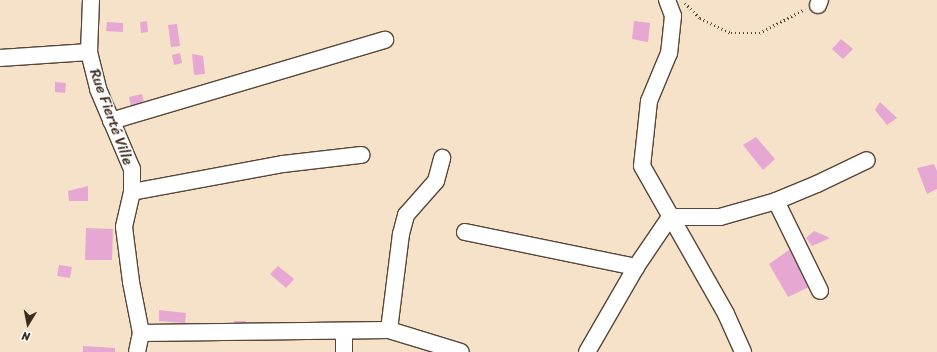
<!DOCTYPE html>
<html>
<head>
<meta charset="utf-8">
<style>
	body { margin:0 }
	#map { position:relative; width:937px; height:352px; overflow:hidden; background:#f5e2c8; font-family:Sriracha,sans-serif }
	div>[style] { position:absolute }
	.building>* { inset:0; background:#e6a8d3 }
	.path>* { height:2.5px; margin-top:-1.25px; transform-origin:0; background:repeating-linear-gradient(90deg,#574638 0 1px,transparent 0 4px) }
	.roads { filter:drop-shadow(1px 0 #574638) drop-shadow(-1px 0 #574638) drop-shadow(0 1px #574638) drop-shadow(0 -1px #574638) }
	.minor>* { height:16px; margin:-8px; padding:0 8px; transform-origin:8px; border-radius:8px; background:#fff }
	span { translate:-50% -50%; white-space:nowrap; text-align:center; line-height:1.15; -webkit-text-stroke:3px #fff; paint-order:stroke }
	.street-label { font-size:15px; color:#3b2a1e }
	.north { position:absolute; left:8px; top:304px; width:40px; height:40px; -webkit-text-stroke:3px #fff; paint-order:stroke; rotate:190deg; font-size:11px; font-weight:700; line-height:16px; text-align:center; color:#3b2a1e }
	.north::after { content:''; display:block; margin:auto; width:14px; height:18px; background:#3b2a1e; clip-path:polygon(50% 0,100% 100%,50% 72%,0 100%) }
</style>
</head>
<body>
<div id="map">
	<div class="building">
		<i style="clip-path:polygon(147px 21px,148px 32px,141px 33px,140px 22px)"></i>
		<i style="clip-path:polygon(634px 21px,650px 23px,648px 42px,632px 39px)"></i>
		<i style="clip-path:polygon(107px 22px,123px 23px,123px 32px,106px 31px)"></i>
		<i style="clip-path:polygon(177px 24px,180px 46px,171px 47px,168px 25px)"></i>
		<i style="clip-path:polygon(841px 39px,853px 49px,843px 59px,832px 49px)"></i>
		<i style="clip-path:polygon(180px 53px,182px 63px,174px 65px,172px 55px)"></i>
		<i style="clip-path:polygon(192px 54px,203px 56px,205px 74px,194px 75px)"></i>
		<i style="clip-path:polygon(55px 82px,66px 83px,65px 93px,55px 92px)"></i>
		<i style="clip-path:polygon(142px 94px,145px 108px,132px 111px,129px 97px)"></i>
		<i style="clip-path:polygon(880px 102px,897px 118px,887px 125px,875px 110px)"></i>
		<i style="clip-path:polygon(756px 137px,775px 159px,763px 170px,743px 145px)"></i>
		<i style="clip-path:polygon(934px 164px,937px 171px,937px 189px,927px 194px,917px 168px)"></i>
		<i style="clip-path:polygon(88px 186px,88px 201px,69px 201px,68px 191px)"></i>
		<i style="clip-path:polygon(86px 228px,113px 229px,112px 260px,85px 260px)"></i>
		<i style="clip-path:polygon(814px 231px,830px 238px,812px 246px,806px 238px)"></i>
		<i style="clip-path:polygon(792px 248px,809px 287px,788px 297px,769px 264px)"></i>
		<i style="clip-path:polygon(59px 265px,72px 267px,70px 278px,57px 276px)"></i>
		<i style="clip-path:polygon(278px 266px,294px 279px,286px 288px,270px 274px)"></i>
		<i style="clip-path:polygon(159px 310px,186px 313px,185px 323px,159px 321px)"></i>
		<i style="clip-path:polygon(234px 321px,246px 321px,246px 331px,234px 331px)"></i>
		<i style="clip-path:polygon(83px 346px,115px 348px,115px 352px,83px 352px)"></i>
	</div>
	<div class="path">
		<i style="left:685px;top:3px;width:21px;rotate:45deg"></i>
		<i style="left:700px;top:18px;width:34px;rotate:26deg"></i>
		<i style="left:731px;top:33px;width:28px"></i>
		<i style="left:759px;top:33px;width:52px;rotate:-27.6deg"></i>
	</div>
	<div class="roads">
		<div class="minor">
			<i style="left:91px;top:0;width:52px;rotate:92.2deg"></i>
			<i style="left:89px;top:52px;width:38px;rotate:76deg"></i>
			<i style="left:98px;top:89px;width:87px;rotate:67deg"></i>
			<i style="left:132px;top:169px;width:23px;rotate:90deg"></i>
			<i style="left:132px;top:192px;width:36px;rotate:103deg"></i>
			<i style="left:124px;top:227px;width:55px;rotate:82.7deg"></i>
			<i style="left:131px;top:282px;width:52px;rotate:78.9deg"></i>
			<i style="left:141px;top:333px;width:19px;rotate:102deg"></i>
			<i style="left:667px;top:0;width:17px;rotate:69deg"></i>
			<i style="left:673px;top:16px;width:37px;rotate:96deg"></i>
			<i style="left:669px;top:53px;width:52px;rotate:112.6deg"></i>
			<i style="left:649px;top:101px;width:65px;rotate:96.1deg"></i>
			<i style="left:642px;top:166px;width:170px;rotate:60.4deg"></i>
			<i style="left:726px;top:314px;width:42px;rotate:65.9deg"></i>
			<i style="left:818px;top:5px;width:5px;rotate:-68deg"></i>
			<i style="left:0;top:58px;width:89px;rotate:-3.9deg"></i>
			<i style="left:111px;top:121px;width:286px;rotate:-16.5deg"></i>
			<i style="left:132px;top:192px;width:154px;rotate:-10.5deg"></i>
			<i style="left:283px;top:164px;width:79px;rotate:-6.6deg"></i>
			<i style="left:776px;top:201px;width:44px;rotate:-22.5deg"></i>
			<i style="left:817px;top:184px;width:55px;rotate:-25.6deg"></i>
			<i style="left:465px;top:232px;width:175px;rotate:11.6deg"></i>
			<i style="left:389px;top:330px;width:97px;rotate:-82.9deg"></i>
			<i style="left:401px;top:234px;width:20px;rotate:-75deg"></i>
			<i style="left:406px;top:215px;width:45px;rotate:-48.6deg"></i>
			<i style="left:436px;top:181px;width:24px;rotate:-75deg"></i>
			<i style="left:141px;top:333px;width:248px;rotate:-0.7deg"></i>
			<i style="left:389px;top:330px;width:75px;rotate:17deg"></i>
			<i style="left:344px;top:352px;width:20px;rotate:-90deg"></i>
			<i style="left:587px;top:352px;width:98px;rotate:-60deg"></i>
			<i style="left:636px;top:267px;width:60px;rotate:-55.8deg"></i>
			<i style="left:670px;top:217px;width:50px"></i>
			<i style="left:720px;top:217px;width:58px;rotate:-15.9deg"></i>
			<i style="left:776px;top:201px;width:100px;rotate:63.9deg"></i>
		</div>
	</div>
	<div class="street-label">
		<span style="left:111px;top:117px;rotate:70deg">Rue Fierté Ville</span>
	</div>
	<div class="north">N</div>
</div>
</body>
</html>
